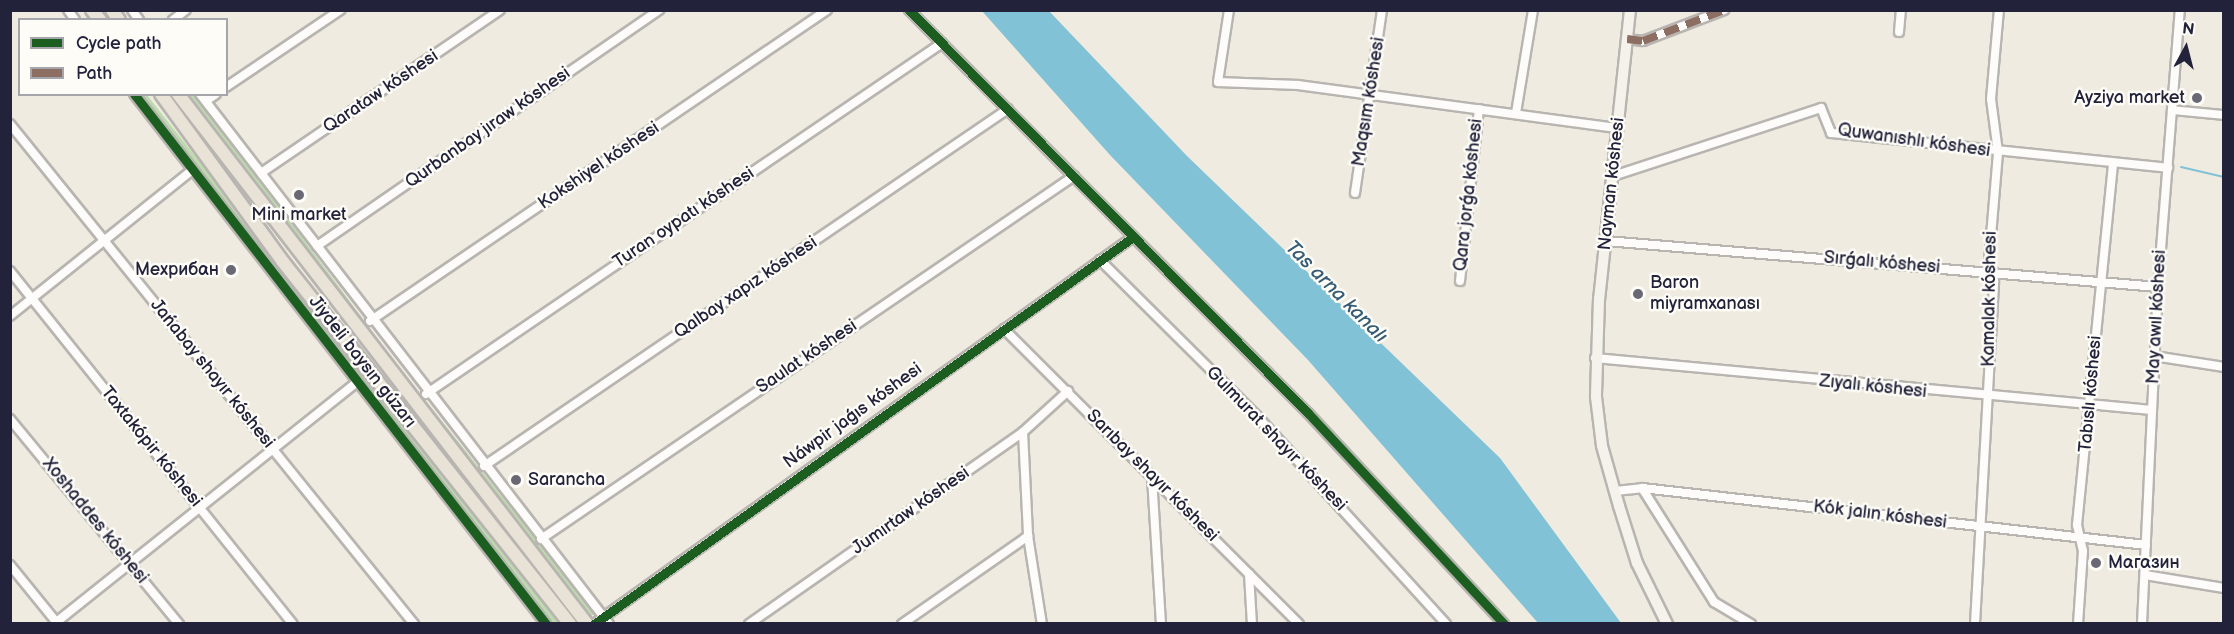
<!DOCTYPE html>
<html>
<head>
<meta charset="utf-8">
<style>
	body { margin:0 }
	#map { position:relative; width:2234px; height:634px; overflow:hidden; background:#efebe0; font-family:"Balsamiq Sans",sans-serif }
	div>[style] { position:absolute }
	.green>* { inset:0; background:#bddcae }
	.water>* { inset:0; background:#82c2d6 }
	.stream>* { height:2px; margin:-1px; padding:0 1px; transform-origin:1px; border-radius:1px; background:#82c2d6 }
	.roads { filter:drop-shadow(2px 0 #b8b5b1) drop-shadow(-2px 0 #b8b5b1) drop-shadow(0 2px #b8b5b1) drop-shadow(0 -2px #b8b5b1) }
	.minor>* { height:8px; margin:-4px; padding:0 4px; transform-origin:4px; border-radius:4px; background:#fdfcfa }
	.secondary>* { height:10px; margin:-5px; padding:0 5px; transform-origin:5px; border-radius:5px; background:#f5f2ec }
	.primary>* { height:12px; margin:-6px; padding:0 6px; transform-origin:6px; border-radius:6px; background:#e8e2d7 }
	.quiet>* { height:8px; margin-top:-4px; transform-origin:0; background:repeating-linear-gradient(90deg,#8d6e63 0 15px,transparent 0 23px) }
	.cycleway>* { height:9px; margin:-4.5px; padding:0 4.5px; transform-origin:4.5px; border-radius:4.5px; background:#1b5e20 }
	.dots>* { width:16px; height:16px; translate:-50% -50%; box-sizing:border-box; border:3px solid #fdfcf7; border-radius:50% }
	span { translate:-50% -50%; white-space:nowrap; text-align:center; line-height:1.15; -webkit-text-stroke:5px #fdfcf7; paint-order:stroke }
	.street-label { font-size:18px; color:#22223b }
	.poi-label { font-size:18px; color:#22223b }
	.right { translate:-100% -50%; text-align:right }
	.left { translate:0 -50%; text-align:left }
	.water-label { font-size:20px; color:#365b77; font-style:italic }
	.frame { position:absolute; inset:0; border:12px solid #22223b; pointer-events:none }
	.legend { position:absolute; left:18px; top:18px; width:210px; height:78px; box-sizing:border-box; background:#fdfcf7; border:2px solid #a5a5ac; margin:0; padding:8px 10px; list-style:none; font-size:18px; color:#22223b }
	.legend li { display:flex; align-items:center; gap:12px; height:30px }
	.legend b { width:30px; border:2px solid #a5a5ac }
	.north { position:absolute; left:2156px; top:18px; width:60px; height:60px; -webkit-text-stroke:4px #fdfcf7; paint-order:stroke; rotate:7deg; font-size:16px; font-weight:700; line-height:24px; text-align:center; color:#22223b }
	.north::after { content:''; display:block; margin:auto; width:21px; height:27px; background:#22223b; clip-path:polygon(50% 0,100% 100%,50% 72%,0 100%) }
</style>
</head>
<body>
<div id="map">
	<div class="green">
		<i style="clip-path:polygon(139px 95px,147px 95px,563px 623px,550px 623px)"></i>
		<i style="clip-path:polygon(187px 95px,196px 95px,398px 366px,595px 613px,590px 617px,516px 525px)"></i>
	</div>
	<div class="water">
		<i style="clip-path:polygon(982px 11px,1049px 11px,1187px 156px,1500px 458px,1621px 623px,1538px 623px,1308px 360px,1110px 155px)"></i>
	</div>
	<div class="stream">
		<i style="left:2181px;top:167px;width:44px;rotate:13.1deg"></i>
	</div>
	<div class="roads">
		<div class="minor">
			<i style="left:68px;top:10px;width:12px;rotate:55deg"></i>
			<i style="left:132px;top:10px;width:12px;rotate:55deg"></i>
			<i style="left:909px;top:10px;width:567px;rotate:45.29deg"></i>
			<i style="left:1308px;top:413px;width:288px;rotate:47.1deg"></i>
			<i style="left:1229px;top:10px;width:73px;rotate:98.7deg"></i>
			<i style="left:1218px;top:82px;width:80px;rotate:2.1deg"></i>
			<i style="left:1298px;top:85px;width:323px;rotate:7.7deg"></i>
			<i style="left:173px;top:20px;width:16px;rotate:-38deg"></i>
			<i style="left:1899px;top:32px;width:22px;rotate:-85deg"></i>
			<i style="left:1627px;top:39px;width:16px;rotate:7deg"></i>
			<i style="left:1643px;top:41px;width:87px;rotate:-20.9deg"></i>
			<i style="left:226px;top:87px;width:138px;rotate:-34deg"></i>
			<i style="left:134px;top:94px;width:671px;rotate:52.14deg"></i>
			<i style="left:200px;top:94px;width:669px;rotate:52.34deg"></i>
			<i style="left:206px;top:101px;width:12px;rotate:-35deg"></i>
			<i style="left:2172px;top:110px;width:52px;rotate:5.5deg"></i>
			<i style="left:1516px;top:113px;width:104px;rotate:-80.6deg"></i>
			<i style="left:10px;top:124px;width:643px;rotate:51.06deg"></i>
			<i style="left:261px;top:173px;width:289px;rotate:-34.3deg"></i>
			<i style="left:1613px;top:176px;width:219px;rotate:-18.1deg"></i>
			<i style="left:1821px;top:108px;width:27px;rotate:68deg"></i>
			<i style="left:1831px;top:133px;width:339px;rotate:5.9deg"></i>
			<i style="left:1355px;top:193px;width:185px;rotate:-81.6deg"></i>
			<i style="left:1606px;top:241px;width:554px;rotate:4.76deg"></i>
			<i style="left:317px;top:246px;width:416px;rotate:-34.6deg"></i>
			<i style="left:1100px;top:260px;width:221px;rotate:44.8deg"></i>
			<i style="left:1257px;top:416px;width:281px;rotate:47.7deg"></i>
			<i style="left:10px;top:271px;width:452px;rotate:51.3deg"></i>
			<i style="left:1460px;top:281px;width:173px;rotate:-83.7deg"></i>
			<i style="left:10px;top:316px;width:233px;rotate:-38.7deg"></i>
			<i style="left:370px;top:321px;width:553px;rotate:-34.24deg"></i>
			<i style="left:1004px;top:329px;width:417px;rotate:45deg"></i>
			<i style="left:2154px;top:356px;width:71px;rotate:8.9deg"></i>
			<i style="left:1595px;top:358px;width:559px;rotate:5.33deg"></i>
			<i style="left:426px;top:394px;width:624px;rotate:-34.22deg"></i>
			<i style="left:10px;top:419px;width:266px;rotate:50.5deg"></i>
			<i style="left:1023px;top:432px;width:104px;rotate:87.2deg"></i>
			<i style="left:1028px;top:536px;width:89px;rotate:81deg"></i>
			<i style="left:484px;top:466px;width:634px;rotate:-34.27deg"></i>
			<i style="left:1152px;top:477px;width:147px;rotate:86.5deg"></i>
			<i style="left:1642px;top:488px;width:135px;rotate:57.7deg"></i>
			<i style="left:1714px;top:602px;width:43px;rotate:30.7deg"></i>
			<i style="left:1615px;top:491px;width:27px;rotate:-6deg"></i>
			<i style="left:1642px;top:488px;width:507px;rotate:6.45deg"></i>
			<i style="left:541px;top:539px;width:645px;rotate:-34.26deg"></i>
			<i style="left:10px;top:565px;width:76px;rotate:50.9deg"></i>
			<i style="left:1249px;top:574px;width:50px;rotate:86.6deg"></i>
			<i style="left:2145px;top:575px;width:80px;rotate:9.3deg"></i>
			<i style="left:54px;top:624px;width:386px;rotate:-38.6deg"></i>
			<i style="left:594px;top:624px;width:664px;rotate:-35.68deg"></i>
			<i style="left:749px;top:624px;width:335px;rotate:-35deg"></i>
			<i style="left:1023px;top:432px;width:61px;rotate:-42.3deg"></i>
			<i style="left:902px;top:624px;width:154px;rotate:-34.9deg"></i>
			<i style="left:1975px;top:624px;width:343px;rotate:-86.8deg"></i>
			<i style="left:1994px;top:282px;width:12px;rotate:-121deg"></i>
			<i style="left:1988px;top:272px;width:120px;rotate:-85.2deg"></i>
			<i style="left:1998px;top:152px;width:53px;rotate:-97.5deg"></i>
			<i style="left:1991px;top:99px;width:89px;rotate:-84.9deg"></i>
			<i style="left:2078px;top:624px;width:73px;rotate:-86.1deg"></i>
			<i style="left:2083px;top:551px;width:27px;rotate:-103deg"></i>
			<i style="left:2077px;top:525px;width:364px;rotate:-84.3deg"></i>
			<i style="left:2142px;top:624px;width:337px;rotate:-87.3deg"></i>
			<i style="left:2158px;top:287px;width:278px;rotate:-85.5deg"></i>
		</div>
		<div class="secondary">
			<i style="left:1630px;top:10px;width:291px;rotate:96.1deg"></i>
			<i style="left:1599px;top:299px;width:98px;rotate:91.8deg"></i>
			<i style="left:1596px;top:397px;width:49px;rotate:83deg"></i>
			<i style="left:1602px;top:446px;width:62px;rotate:74.2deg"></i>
			<i style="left:1619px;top:506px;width:60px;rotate:72.5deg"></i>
			<i style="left:1637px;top:563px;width:68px;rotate:63.8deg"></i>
		</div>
		<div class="primary">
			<i style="left:92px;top:10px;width:13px;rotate:51deg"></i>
			<i style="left:112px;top:10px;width:12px;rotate:55deg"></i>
			<i style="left:161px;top:94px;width:208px;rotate:54deg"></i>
			<i style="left:283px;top:262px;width:462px;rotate:51.6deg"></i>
			<i style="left:178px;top:94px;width:669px;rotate:52.34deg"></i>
		</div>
	</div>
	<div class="quiet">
		<i style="left:1627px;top:39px;width:16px;rotate:7deg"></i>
		<i style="left:1643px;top:41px;width:87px;rotate:-20.9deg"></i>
	</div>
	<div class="cycleway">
		<i style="left:909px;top:10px;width:567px;rotate:45.29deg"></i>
		<i style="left:1308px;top:413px;width:288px;rotate:47.1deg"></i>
		<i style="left:134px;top:94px;width:671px;rotate:52.14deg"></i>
		<i style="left:594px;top:624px;width:664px;rotate:-35.68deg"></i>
	</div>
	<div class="dots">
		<i style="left:2197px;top:98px;background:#6a6875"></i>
		<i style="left:299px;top:195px;background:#6a6875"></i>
		<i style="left:231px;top:270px;background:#6a6875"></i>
		<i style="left:1638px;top:294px;background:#6a6875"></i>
		<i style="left:516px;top:480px;background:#6a6875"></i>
		<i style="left:2096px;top:563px;background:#6a6875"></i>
	</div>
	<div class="street-label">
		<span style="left:381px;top:92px;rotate:-34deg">Qarataw kóshesi</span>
		<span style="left:1369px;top:102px;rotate:-81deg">Maqsım kóshesi</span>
		<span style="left:488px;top:128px;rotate:-35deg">Qurbanbay jıraw kóshesi</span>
		<span style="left:1914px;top:141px;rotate:8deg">Quwanıshlı kóshesi</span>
		<span style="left:599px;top:166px;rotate:-34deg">Kokshiyel kóshesi</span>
		<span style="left:1612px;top:184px;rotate:-84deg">Nayman kóshesi</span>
		<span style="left:1469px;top:195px;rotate:-84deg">Qara jorǵa kóshesi</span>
		<span style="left:684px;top:218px;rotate:-34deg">Turan oypatı kóshesi</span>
		<span style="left:1882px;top:263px;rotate:5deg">Sırǵalı kóshesi</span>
		<span style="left:746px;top:288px;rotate:-34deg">Qalbay xapız kóshesi</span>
		<span style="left:1990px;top:299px;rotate:-89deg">Kamalak kóshesi</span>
		<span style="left:2157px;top:317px;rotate:-87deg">May awıl kóshesi</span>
		<span style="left:807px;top:357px;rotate:-34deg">Saulat kóshesi</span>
		<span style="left:362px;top:362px;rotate:52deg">Jiydeli baysın gúzarı</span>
		<span style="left:212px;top:374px;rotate:51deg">Jańabay shayır kóshesi</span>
		<span style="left:1873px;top:387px;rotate:6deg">Zıyalı kóshesi</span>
		<span style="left:2091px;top:394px;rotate:-85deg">Tabıslı kóshesi</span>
		<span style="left:853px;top:416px;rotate:-36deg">Náwpir jaǵıs kóshesi</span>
		<span style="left:1276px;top:439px;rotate:46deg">Gulmurat shayır kóshesi</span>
		<span style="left:151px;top:447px;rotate:51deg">Taxtakópir kóshesi</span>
		<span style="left:1152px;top:476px;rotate:45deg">Sarıbay shayır kóshesi</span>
		<span style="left:911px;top:511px;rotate:-35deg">Jumırtaw kóshesi</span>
		<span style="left:1880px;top:515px;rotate:7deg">Kók jalın kóshesi</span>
		<span style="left:95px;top:521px;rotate:51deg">Xoshaddes kóshesi</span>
	</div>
	<div class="poi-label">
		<span class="right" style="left:2185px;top:98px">Ayziya market</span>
		<span style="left:299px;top:215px">Mini market</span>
		<span class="right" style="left:219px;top:270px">Мехрибан</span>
		<span class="left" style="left:1650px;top:294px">Baron<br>miyramxanası</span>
		<span class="left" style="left:528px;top:480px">Sarancha</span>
		<span class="left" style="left:2108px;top:563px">Магазин</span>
	</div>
	<div class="water-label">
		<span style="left:1336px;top:292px;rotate:45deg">Tas arna kanalı</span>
	</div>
	<div class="frame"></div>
	<ul class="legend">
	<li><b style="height:8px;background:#1b5e20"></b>Cycle path</li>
	<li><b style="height:8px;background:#8d6e63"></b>Path</li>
	</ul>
	<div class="north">N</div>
</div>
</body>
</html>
